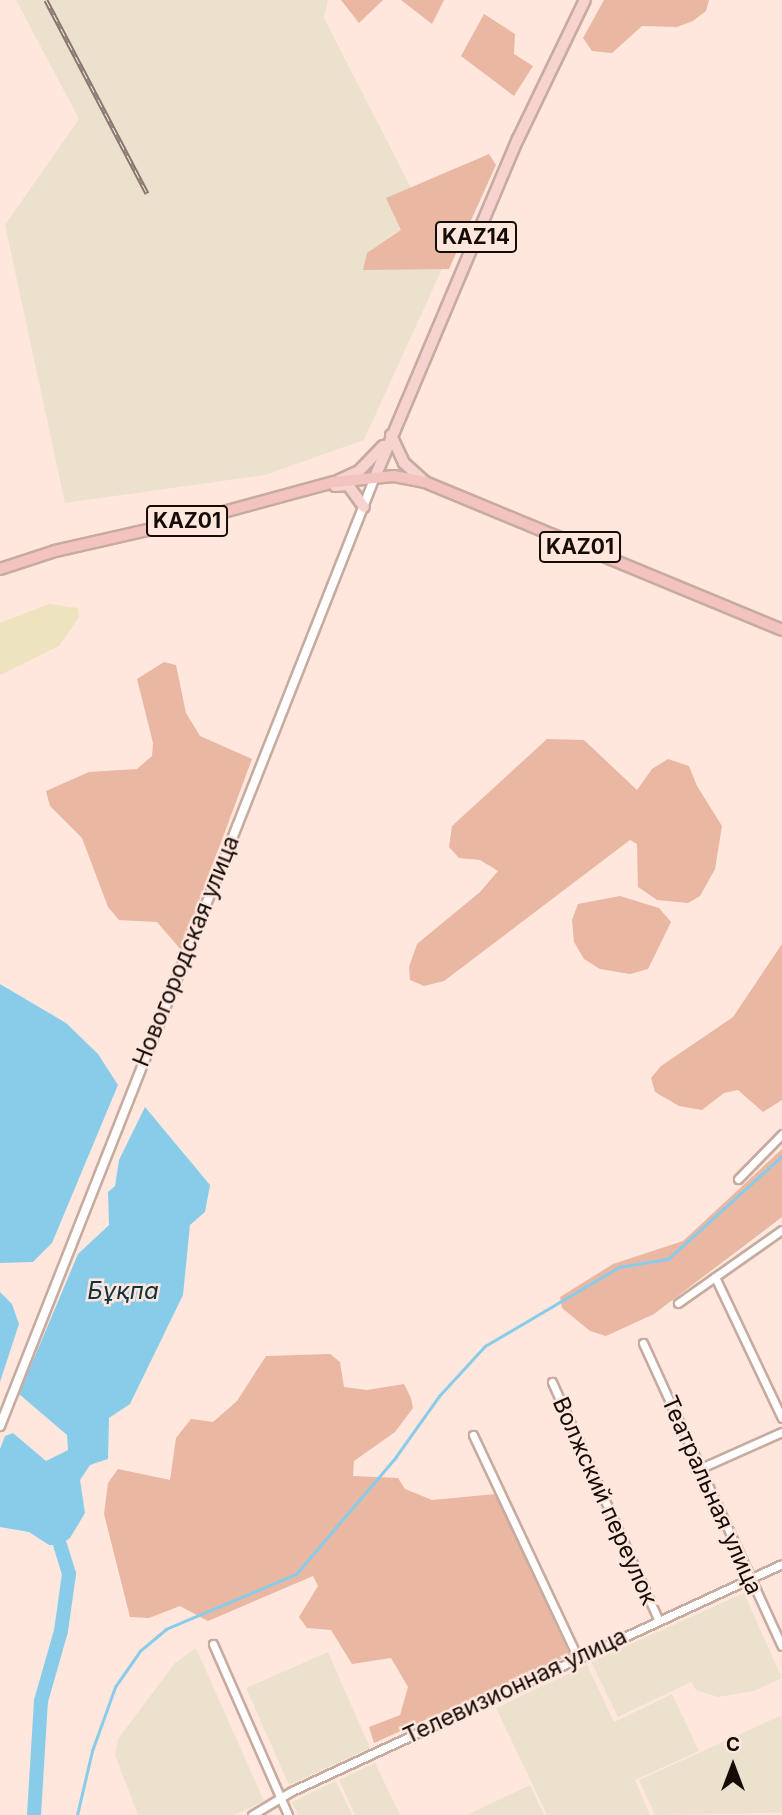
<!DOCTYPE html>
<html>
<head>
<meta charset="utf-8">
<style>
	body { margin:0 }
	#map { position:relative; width:782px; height:1815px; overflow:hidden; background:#ffe7dd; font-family:Inter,sans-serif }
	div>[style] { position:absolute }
	.industrial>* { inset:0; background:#ece1cd }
	.green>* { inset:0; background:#e9b7a2 }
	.sand>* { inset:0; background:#ede3be }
	.water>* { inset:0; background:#89ccea }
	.stream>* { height:2.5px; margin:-1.25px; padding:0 1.25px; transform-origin:1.25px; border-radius:1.25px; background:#89ccea }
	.river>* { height:14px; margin:-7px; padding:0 7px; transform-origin:7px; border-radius:7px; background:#89ccea }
	.roads { filter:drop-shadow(2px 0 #c7ab9f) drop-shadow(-2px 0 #c7ab9f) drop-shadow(0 2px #c7ab9f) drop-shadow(0 -2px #c7ab9f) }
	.minor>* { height:7px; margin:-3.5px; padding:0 3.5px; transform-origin:3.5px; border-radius:3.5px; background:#fff }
	.tertiary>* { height:8px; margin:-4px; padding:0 4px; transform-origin:4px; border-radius:4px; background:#fff }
	.primary>* { height:10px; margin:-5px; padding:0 5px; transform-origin:5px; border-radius:5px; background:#f6d3cf }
	.trunk>* { height:10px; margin:-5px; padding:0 5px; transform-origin:5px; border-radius:5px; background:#f3c4bf }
	.rail>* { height:5px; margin-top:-2.5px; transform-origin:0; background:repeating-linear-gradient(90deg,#ffe7dd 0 8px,#887770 0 16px); box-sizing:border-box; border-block:2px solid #887770 }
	span { translate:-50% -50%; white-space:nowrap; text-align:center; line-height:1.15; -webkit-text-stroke:5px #ffe7dd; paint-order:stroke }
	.shield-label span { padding:2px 5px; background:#ffe7dd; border:2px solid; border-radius:5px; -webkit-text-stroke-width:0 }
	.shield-label { font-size:21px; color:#150c08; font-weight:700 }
	.street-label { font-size:23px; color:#150c08 }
	.water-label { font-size:24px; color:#133240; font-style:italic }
	.north { position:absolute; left:698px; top:1731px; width:70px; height:70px; -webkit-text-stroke:5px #ffe7dd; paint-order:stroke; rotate:0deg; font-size:19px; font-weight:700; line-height:28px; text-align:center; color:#150c08 }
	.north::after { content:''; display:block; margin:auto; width:24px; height:32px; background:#150c08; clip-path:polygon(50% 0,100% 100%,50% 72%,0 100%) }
</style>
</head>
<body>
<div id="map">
	<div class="industrial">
		<i style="clip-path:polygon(16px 0,328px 0,324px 18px,447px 258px,364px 440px,265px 475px,65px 503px,5px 225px,79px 119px)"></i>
		<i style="clip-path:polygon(744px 1593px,782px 1678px,754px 1691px,718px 1697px,696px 1690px,691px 1682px,618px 1717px,591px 1662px)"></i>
		<i style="clip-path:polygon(196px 1648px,264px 1801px,234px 1815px,138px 1815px,115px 1755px,118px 1739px,175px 1663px)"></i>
		<i style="clip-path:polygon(328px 1652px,370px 1748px,289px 1785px,246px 1688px)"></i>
		<i style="clip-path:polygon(587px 1665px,614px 1722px,672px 1694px,699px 1751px,635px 1780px,650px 1815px,547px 1815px,496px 1708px)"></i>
		<i style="clip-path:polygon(782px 1715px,782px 1813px,655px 1815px,639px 1780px)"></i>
		<i style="clip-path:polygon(375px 1763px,400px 1815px,355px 1815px,339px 1780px)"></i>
		<i style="clip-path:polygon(336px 1781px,352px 1815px,298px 1815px,292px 1802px)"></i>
		<i style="clip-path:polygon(530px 1785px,544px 1815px,467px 1815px)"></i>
	</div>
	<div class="green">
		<i style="clip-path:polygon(341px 0,383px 0,359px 23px)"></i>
		<i style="clip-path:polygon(401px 0,444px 0,432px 24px)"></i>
		<i style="clip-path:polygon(604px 0,709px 0,706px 11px,693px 21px,677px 27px,642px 26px,612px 53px,592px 51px,583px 38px)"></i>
		<i style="clip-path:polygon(484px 14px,515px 34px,514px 54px,533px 66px,514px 96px,461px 56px)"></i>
		<i style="clip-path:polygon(489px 154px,496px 165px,449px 269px,363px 270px,367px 253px,401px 230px,386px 198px)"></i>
		<i style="clip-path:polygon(164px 662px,176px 665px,186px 713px,200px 736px,252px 759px,181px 950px,157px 922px,119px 920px,108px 907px,82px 838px,50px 806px,46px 791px,89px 772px,137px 769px,152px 756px,153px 743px,137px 679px)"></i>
		<i style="clip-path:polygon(547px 739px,584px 740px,637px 790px,652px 769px,668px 759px,689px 766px,697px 786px,722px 826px,715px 869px,700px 896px,688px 903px,657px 900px,638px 887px,637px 844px,630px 840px,444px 981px,424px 986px,410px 980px,409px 967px,417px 944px,480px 892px,498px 871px,480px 860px,459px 858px,449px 847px,452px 826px)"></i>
		<i style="clip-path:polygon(620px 896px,659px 908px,671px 922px,648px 969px,630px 974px,600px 969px,584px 959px,574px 942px,572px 920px,578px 904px)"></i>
		<i style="clip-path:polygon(782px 944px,782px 1100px,763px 1112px,738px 1090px,724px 1093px,702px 1110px,679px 1106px,655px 1092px,651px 1078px,661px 1066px,733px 1017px)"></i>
		<i style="clip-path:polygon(782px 1149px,782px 1217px,654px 1314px,606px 1336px,590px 1331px,562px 1308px,560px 1297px,613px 1264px,683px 1241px)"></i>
		<i style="clip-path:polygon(330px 1354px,340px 1362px,344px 1387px,367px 1390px,404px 1384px,411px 1398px,413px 1408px,395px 1432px,354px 1461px,353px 1476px,398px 1478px,405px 1489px,432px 1500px,496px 1494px,570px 1655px,374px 1743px,369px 1727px,400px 1715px,408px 1687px,391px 1658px,352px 1664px,331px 1630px,307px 1628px,299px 1617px,318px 1586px,313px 1576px,208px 1621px,180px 1606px,149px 1618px,130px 1617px,104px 1514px,108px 1483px,118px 1469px,170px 1480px,176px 1438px,191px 1419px,213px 1422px,237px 1401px,266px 1356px)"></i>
	</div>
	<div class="sand">
		<i style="clip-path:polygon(49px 604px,78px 608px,79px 617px,59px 646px,0 675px,0 623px)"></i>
	</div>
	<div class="water">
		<i style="clip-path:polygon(0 984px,66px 1023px,98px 1054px,118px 1085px,52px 1243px,33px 1262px,0 1263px)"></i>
		<i style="clip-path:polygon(145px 1107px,210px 1185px,205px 1212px,190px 1225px,183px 1295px,130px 1404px,109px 1418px,108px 1459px,90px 1465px,80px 1480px,85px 1513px,70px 1538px,60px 1545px,49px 1545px,29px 1532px,0 1527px,0 1449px,5px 1436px,13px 1433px,46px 1461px,68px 1450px,67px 1435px,19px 1394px,78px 1254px,109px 1225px,108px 1192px,115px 1186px,119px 1160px)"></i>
		<i style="clip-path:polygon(0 1292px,12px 1304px,19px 1324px,0 1382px)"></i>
	</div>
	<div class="stream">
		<i style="left:77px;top:1815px;width:66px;rotate:-76.8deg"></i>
		<i style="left:92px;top:1751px;width:68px;rotate:-70.2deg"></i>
		<i style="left:115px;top:1687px;width:44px;rotate:-55.2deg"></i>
		<i style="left:140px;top:1651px;width:34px;rotate:-40deg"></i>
		<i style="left:166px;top:1629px;width:141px;rotate:-22.9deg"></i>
		<i style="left:296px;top:1574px;width:153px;rotate:-49.5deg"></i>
		<i style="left:395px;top:1458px;width:76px;rotate:-54.6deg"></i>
		<i style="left:439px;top:1396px;width:68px;rotate:-47.4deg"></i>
		<i style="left:485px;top:1346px;width:156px;rotate:-30.5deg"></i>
		<i style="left:619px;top:1267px;width:50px;rotate:-9.3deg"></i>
		<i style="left:668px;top:1259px;width:154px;rotate:-42.1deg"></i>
	</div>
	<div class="river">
		<i style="left:34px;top:1815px;width:114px;rotate:-86.5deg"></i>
		<i style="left:41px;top:1701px;width:73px;rotate:-74.1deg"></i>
		<i style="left:61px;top:1631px;width:58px;rotate:-82deg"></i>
		<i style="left:69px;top:1574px;width:30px;rotate:-107deg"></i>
	</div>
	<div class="roads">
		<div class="minor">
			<i style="left:738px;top:1179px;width:63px;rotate:-45.6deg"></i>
			<i style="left:715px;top:1277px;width:156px;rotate:64.6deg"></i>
			<i style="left:678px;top:1303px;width:127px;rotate:-35.1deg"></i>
			<i style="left:643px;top:1343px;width:333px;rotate:65.4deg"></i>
			<i style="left:552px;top:1382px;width:260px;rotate:65.9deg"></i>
			<i style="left:473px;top:1435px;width:244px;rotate:64.8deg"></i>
			<i style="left:701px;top:1468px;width:89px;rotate:-24deg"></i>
			<i style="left:213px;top:1644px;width:187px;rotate:66.3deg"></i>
			<i style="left:252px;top:1815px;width:47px;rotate:-31deg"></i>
			<i style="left:292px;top:1791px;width:540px;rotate:-24.86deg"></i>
		</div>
		<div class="tertiary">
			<i style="left:0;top:1426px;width:1020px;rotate:-68.44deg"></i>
		</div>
		<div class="primary">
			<i style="left:391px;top:435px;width:31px;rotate:65deg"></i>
			<i style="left:404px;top:463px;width:28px;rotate:42deg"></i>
			<i style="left:375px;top:477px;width:367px;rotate:-67.1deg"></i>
			<i style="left:518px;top:139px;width:154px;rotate:-64.3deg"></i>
			<i style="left:339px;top:480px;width:22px;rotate:-24deg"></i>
			<i style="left:359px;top:471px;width:35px;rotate:-46deg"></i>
			<i style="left:335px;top:486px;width:13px;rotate:-4deg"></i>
			<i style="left:348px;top:485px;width:27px;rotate:54deg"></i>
		</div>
		<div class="trunk">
			<i style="left:0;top:569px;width:58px;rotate:-18.1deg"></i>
			<i style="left:55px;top:551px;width:154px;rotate:-12.8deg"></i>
			<i style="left:205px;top:517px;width:134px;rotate:-15.2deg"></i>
			<i style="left:334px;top:482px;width:60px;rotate:-5.7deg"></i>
			<i style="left:394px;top:476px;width:32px;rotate:11deg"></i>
			<i style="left:425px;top:482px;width:386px;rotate:22.5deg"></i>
		</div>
	</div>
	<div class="rail">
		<i style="left:46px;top:0;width:218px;rotate:62.4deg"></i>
	</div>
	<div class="shield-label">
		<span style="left:476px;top:237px">KAZ14</span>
		<span style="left:187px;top:521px">KAZ01</span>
		<span style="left:580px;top:547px">KАZ01</span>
	</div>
	<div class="street-label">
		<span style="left:186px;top:951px;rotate:-68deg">Новогородская улица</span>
		<span style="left:712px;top:1495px;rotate:66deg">Театральная улица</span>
		<span style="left:605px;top:1501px;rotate:66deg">Волжский переулок</span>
		<span style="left:515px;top:1686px;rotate:-25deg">Телевизионная улица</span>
	</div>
	<div class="water-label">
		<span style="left:123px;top:1291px">Бұқпа</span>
	</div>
	<div class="north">С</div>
</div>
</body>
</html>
